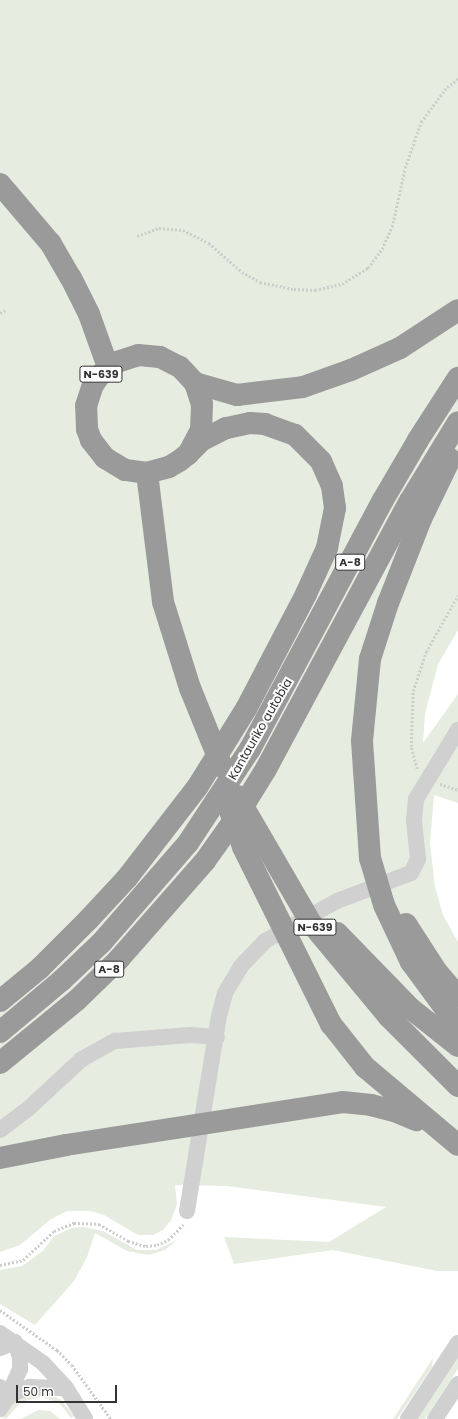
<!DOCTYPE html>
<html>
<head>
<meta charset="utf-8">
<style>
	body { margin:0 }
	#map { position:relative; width:458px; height:1419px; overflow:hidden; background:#fff; font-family:Poppins,sans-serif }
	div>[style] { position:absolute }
	.green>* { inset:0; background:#e6ecdf }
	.path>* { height:2.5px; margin-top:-1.25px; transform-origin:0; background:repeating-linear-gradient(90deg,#cdcdcd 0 2px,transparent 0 4px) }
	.minor>* { height:16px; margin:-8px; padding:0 8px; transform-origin:8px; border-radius:8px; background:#d0d0d0 }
	.highway>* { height:22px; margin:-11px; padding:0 11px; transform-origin:11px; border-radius:11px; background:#9a9a9a }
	span { translate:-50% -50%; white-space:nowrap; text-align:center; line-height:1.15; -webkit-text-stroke:4px #fff; paint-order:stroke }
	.shield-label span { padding:1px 3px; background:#fff; border:1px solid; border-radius:3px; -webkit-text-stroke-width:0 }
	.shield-label { font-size:11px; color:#333; font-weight:700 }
	.street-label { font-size:12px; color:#333 }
	.scale { position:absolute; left:16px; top:1385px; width:101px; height:18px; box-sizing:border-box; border:2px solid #333; border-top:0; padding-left:5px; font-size:12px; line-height:14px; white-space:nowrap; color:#333; -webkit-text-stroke:3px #fff; paint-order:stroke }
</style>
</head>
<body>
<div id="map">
	<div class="green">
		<i style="clip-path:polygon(0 0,458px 0,458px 630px,438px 664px,425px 714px,423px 743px,458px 694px,458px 803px,434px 795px,430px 843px,435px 887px,443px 915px,458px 942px,458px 1271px,437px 1271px,333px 1250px,234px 1264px,224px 1237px,329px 1242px,386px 1207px,227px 1186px,175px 1185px,177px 1204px,171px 1220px,163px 1230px,153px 1235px,138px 1235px,104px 1215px,90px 1211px,67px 1211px,51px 1219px,20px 1245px,0 1252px)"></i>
		<i style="clip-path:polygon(83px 1227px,103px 1231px,137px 1250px,156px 1250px,177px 1240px,165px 1250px,149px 1255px,127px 1251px,95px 1233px,87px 1257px,74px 1281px,35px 1325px,0 1304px,0 1270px,22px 1266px,43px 1251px,54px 1236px,72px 1228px)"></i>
		<i style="clip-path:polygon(458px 1356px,458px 1369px,425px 1419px,416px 1419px)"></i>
		<i style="clip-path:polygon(433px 1358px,432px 1367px,397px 1419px,393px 1419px)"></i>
		<i style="clip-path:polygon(49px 1394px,61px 1400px,74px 1416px,71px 1418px,59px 1403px,41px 1397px,21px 1402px,6px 1419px,1px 1417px,12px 1402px,24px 1395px)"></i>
		<i style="clip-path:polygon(38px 1410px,50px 1411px,60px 1419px,21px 1419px)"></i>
	</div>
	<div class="path">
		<i style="left:137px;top:236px;width:23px;rotate:-20deg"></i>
		<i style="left:159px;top:228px;width:24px;rotate:5deg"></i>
		<i style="left:183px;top:230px;width:29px;rotate:27deg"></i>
		<i style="left:209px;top:243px;width:44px;rotate:41.3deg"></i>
		<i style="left:242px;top:272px;width:21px;rotate:29deg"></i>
		<i style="left:260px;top:282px;width:35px;rotate:12deg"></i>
		<i style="left:294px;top:289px;width:21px;rotate:3deg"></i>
		<i style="left:315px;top:290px;width:28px;rotate:-13deg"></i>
		<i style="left:342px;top:284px;width:31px;rotate:-32deg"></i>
		<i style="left:368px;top:268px;width:24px;rotate:-54deg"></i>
		<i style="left:382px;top:249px;width:24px;rotate:-66deg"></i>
		<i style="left:392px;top:227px;width:60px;rotate:-77.6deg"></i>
		<i style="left:405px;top:168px;width:49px;rotate:-70.8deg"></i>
		<i style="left:421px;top:122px;width:44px;rotate:-53.4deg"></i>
		<i style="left:447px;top:87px;width:14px;rotate:-36deg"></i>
		<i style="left:0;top:313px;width:7px;rotate:-27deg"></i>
		<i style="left:417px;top:769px;width:23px;rotate:-105deg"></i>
		<i style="left:411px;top:747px;width:56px;rotate:-88deg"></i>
		<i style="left:413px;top:691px;width:41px;rotate:-71.6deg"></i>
		<i style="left:426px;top:652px;width:65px;rotate:-60.7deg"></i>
		<i style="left:440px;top:784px;width:19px;rotate:18deg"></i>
		<i style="left:0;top:1265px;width:24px;rotate:-12deg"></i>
		<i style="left:23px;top:1260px;width:42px;rotate:-43.1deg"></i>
		<i style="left:54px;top:1231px;width:22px;rotate:-22deg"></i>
		<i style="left:74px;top:1223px;width:25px;rotate:2deg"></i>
		<i style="left:99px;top:1224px;width:34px;rotate:30deg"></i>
		<i style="left:128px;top:1241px;width:19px;rotate:16deg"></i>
		<i style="left:146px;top:1246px;width:11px;rotate:-5deg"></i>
		<i style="left:157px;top:1245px;width:12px;rotate:-24deg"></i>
		<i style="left:168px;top:1240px;width:23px;rotate:-45deg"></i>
		<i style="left:0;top:1310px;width:70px;rotate:35.1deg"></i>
		<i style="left:57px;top:1350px;width:21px;rotate:45deg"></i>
		<i style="left:72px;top:1365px;width:67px;rotate:54.2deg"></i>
	</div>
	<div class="minor">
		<i style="left:0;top:1130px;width:35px;rotate:-37deg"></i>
		<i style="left:28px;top:1109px;width:74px;rotate:-42.8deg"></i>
		<i style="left:82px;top:1059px;width:38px;rotate:-29deg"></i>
		<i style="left:115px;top:1041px;width:75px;rotate:-4.6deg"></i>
		<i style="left:190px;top:1035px;width:27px;rotate:4deg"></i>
		<i style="left:187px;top:1211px;width:198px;rotate:-80.7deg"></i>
		<i style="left:219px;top:1016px;width:24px;rotate:-75deg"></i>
		<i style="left:225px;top:993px;width:31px;rotate:-59deg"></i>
		<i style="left:241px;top:966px;width:35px;rotate:-46deg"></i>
		<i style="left:265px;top:941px;width:82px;rotate:-29.1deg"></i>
		<i style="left:337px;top:901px;width:79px;rotate:-20.7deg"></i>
		<i style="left:411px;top:873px;width:16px;rotate:-63deg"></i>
		<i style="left:418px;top:859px;width:38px;rotate:-96deg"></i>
		<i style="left:414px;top:821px;width:22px;rotate:-85deg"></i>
		<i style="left:416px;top:799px;width:81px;rotate:-58.7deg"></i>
		<i style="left:0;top:1333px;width:52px;rotate:34.9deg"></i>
		<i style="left:43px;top:1363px;width:34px;rotate:47deg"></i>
		<i style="left:66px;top:1388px;width:36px;rotate:58deg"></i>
		<i style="left:0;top:1348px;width:16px;rotate:-22deg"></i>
		<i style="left:15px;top:1342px;width:16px;rotate:72deg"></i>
		<i style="left:20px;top:1357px;width:12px;rotate:90deg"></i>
		<i style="left:20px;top:1369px;width:32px;rotate:114deg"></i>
		<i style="left:7px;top:1398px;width:13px;rotate:-122deg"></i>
		<i style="left:0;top:1409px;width:13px;rotate:-58deg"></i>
		<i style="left:7px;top:1398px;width:11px;rotate:-34deg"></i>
		<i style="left:16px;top:1392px;width:15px;rotate:-20deg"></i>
		<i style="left:30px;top:1387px;width:36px;rotate:2deg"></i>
		<i style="left:408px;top:1419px;width:91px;rotate:-56.7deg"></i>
		<i style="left:435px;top:1419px;width:42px;rotate:-56.7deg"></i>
	</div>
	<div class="highway">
		<i style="left:0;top:184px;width:79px;rotate:49.6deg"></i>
		<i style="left:51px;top:244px;width:39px;rotate:60deg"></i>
		<i style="left:71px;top:278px;width:40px;rotate:63.4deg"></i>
		<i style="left:89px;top:314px;width:56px;rotate:70.3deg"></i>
		<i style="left:195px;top:383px;width:44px;rotate:15.9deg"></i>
		<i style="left:237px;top:395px;width:66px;rotate:-6.9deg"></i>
		<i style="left:303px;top:387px;width:51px;rotate:-19.5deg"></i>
		<i style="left:351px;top:370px;width:54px;rotate:-24.2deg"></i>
		<i style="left:400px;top:348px;width:69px;rotate:-33.2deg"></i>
		<i style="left:450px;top:459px;width:67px;rotate:115.8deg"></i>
		<i style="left:421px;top:519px;width:90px;rotate:111.4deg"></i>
		<i style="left:388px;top:603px;width:59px;rotate:107.8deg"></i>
		<i style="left:370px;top:659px;width:82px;rotate:95.6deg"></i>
		<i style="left:362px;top:741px;width:117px;rotate:86.1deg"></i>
		<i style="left:370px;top:858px;width:49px;rotate:73.4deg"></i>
		<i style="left:384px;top:905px;width:63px;rotate:64.7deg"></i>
		<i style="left:411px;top:962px;width:79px;rotate:53.7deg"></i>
		<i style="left:147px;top:473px;width:130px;rotate:82.9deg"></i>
		<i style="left:163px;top:602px;width:90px;rotate:72.6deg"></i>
		<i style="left:190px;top:688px;width:85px;rotate:67.9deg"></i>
		<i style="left:237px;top:796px;width:147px;rotate:59.8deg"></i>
		<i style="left:311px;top:923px;width:122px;rotate:50.3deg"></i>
		<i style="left:389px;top:1017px;width:98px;rotate:45deg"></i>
		<i style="left:230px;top:811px;width:38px;rotate:70deg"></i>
		<i style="left:243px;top:847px;width:198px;rotate:63.6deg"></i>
		<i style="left:331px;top:1024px;width:55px;rotate:51.7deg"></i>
		<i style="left:365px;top:1067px;width:121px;rotate:40deg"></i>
		<i style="left:406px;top:924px;width:57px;rotate:57.1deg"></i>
		<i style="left:437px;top:972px;width:32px;rotate:49deg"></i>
		<i style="left:337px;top:933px;width:105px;rotate:45.8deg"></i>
		<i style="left:410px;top:1008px;width:61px;rotate:38.4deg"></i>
		<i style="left:0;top:1001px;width:52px;rotate:-39.5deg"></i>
		<i style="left:40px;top:968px;width:69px;rotate:-45deg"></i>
		<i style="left:89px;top:919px;width:56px;rotate:-47.2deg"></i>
		<i style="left:127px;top:878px;width:116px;rotate:-52.3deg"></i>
		<i style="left:198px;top:786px;width:91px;rotate:-58.1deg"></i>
		<i style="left:246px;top:709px;width:130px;rotate:-62.4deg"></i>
		<i style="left:306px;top:594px;width:51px;rotate:-65.5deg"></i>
		<i style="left:327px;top:548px;width:41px;rotate:-78.7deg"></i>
		<i style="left:335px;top:508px;width:22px;rotate:-98deg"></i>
		<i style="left:332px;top:486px;width:27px;rotate:-114deg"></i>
		<i style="left:321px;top:461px;width:37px;rotate:-135deg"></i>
		<i style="left:295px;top:435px;width:32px;rotate:-160deg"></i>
		<i style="left:265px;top:424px;width:15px;rotate:-176deg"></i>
		<i style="left:250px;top:423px;width:25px;rotate:168deg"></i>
		<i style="left:226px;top:428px;width:27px;rotate:153deg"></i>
		<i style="left:202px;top:440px;width:20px;rotate:135deg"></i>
		<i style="left:188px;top:454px;width:11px;rotate:142deg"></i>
		<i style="left:179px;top:461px;width:12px;rotate:149deg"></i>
		<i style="left:169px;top:467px;width:23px;rotate:165deg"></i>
		<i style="left:147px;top:473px;width:22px;rotate:-172deg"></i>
		<i style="left:125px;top:470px;width:23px;rotate:-149deg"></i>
		<i style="left:105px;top:458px;width:23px;rotate:-128deg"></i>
		<i style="left:91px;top:440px;width:12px;rotate:-110deg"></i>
		<i style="left:87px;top:429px;width:23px;rotate:-92deg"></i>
		<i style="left:86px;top:406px;width:22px;rotate:-72deg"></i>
		<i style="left:93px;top:385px;width:12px;rotate:-55deg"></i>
		<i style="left:100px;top:375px;width:21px;rotate:-37deg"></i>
		<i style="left:117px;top:362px;width:22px;rotate:-18deg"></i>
		<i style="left:138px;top:355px;width:22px;rotate:5deg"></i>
		<i style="left:160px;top:357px;width:22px;rotate:27deg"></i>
		<i style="left:180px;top:367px;width:22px;rotate:47deg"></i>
		<i style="left:195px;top:383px;width:22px;rotate:72deg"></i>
		<i style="left:202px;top:404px;width:26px;rotate:92deg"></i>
		<i style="left:201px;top:430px;width:27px;rotate:118deg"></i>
		<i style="left:0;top:1032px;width:80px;rotate:-39.9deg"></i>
		<i style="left:61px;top:981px;width:57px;rotate:-43.6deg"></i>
		<i style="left:102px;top:942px;width:131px;rotate:-49deg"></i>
		<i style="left:188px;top:843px;width:113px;rotate:-56.6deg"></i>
		<i style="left:250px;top:749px;width:282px;rotate:-61.9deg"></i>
		<i style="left:383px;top:500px;width:69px;rotate:-59.7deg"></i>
		<i style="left:418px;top:440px;width:74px;rotate:-57.2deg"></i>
		<i style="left:0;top:1063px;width:99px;rotate:-39.3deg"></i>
		<i style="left:77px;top:1000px;width:59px;rotate:-44.3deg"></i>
		<i style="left:119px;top:959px;width:130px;rotate:-48.7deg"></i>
		<i style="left:205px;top:861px;width:55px;rotate:-54.6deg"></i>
		<i style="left:237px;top:816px;width:55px;rotate:-58.3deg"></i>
		<i style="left:266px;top:769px;width:304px;rotate:-61.8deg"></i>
		<i style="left:410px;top:501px;width:92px;rotate:-58.7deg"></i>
		<i style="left:0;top:1158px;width:67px;rotate:-11.1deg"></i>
		<i style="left:66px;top:1145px;width:280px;rotate:-8.8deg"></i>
		<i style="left:343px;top:1102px;width:28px;rotate:6deg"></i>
		<i style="left:371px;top:1105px;width:27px;rotate:15deg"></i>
		<i style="left:397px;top:1112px;width:21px;rotate:23deg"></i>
	</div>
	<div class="shield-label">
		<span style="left:101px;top:374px">N-639</span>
		<span style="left:350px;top:562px">A-8</span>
		<span style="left:315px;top:927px">N-639</span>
		<span style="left:109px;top:969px">A-8</span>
	</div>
	<div class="street-label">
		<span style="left:260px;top:729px;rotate:-60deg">Kantauriko autobia</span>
	</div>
	<div class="scale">50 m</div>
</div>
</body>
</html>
